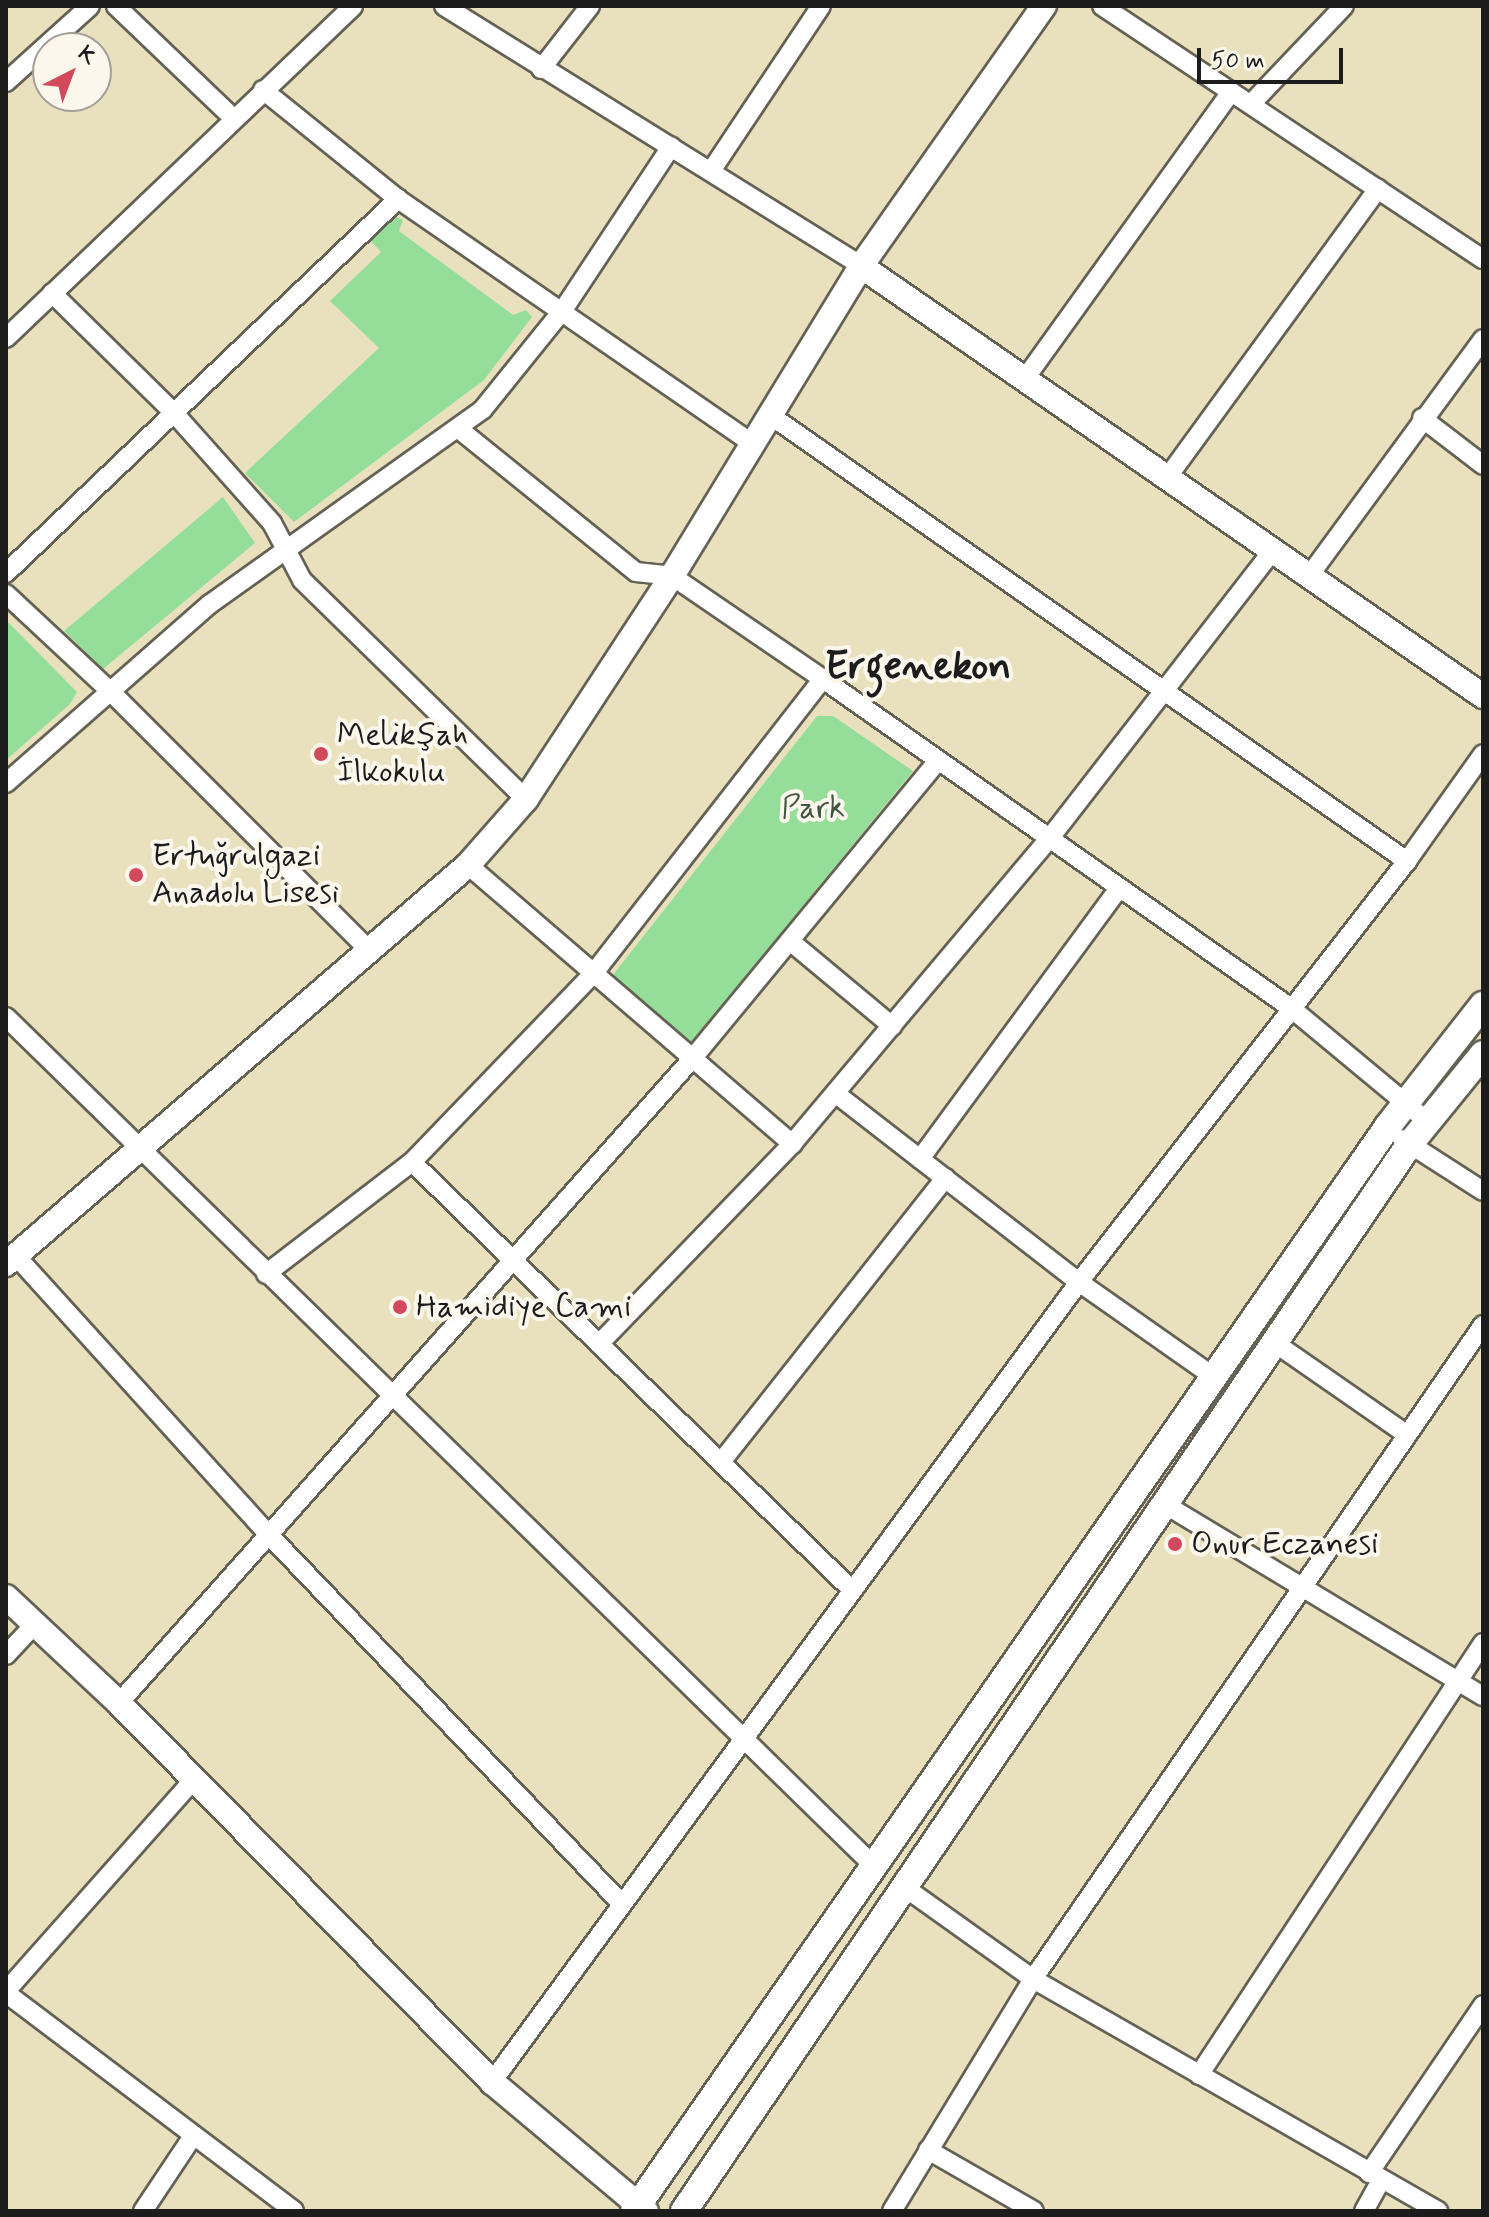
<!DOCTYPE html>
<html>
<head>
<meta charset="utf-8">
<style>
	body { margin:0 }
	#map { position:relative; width:1489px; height:2217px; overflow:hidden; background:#e9e1be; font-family:Mynerve,sans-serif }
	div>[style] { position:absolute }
	.green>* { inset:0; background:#95de99 }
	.roads { filter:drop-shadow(2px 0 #646155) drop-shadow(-2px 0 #646155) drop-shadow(0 2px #646155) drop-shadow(0 -2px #646155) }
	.minor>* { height:18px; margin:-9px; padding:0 9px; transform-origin:9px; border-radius:9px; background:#fff }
	.tertiary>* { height:24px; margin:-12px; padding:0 12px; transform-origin:12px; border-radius:12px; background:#fff }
	.secondary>* { height:26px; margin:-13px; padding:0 13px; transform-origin:13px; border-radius:13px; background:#fff }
	.dots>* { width:22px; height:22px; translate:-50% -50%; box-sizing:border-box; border:4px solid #fbf7ec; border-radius:50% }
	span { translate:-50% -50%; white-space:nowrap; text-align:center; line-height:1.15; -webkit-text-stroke:8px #fbf7ec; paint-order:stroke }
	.poi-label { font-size:32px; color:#1c1c1c }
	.left { translate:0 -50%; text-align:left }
	.park-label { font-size:32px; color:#405642 }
	.district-label { font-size:40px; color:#1c1c1c; font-weight:700 }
	.frame { position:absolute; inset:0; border:8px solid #1c1c1c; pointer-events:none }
	.north { position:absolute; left:32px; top:32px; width:80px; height:80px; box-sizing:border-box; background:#fbf7ec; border:2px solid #a29f99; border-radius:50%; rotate:42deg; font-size:22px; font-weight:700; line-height:32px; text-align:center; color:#1c1c1c }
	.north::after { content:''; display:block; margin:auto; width:28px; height:36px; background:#d1495b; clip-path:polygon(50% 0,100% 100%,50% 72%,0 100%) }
	.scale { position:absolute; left:1197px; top:48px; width:146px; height:36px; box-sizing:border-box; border:4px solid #1c1c1c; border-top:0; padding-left:10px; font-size:24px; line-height:28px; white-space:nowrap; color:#1c1c1c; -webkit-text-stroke:6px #fbf7ec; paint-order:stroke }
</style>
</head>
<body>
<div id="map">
	<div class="green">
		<i style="clip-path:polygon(392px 215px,403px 220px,399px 231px,513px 315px,526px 310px,532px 317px,484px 380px,294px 522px,245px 473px,379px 348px,330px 301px,381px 252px,368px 238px)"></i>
		<i style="clip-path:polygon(223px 497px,255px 543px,103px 669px,64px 631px)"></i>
		<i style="clip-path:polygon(6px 620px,77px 692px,70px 704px,6px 760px)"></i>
		<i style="clip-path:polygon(817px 716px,833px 716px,913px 771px,692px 1042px,612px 976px)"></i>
	</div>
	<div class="roads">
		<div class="minor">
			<i style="left:116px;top:6px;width:162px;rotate:43.7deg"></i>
			<i style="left:444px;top:6px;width:491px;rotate:31.9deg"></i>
			<i style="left:1102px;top:6px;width:457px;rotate:33.6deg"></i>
			<i style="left:541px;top:69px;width:80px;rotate:-52.1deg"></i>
			<i style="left:6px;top:82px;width:113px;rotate:-42.1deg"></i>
			<i style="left:263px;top:90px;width:174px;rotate:38.9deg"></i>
			<i style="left:398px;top:199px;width:431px;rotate:34.6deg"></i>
			<i style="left:1251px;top:104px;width:135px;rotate:-46.5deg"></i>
			<i style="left:711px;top:171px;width:198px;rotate:-56.3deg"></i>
			<i style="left:52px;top:293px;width:171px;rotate:44.5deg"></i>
			<i style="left:174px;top:413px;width:147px;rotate:48.3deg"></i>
			<i style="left:272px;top:523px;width:64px;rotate:62.2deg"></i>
			<i style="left:302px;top:580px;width:313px;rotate:44.4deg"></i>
			<i style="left:6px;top:338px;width:480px;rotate:-43.7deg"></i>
			<i style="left:1024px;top:380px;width:355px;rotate:-54.3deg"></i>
			<i style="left:770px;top:415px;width:778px;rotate:35deg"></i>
			<i style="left:1422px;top:418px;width:77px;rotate:37.6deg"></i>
			<i style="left:460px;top:430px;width:226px;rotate:38.9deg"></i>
			<i style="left:636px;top:572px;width:36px;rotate:6deg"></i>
			<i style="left:672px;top:576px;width:183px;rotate:34.3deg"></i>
			<i style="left:823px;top:679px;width:572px;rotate:35.11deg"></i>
			<i style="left:1291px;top:1008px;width:177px;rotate:39.7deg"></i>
			<i style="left:1167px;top:478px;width:358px;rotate:-53.9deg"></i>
			<i style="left:6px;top:573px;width:542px;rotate:-43.65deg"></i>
			<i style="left:1309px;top:576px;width:294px;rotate:-53.7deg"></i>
			<i style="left:6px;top:594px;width:142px;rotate:43deg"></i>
			<i style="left:110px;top:691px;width:368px;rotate:45deg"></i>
			<i style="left:6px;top:783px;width:271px;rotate:-41.3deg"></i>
			<i style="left:210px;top:604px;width:335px;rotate:-35.5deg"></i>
			<i style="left:483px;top:409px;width:127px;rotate:-51.1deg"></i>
			<i style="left:563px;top:310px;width:196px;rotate:-56.5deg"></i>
			<i style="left:468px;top:865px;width:428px;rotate:40.7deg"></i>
			<i style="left:790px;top:941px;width:133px;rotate:39.8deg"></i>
			<i style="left:6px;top:1017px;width:1214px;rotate:44.37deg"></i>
			<i style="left:835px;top:1093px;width:309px;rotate:37.8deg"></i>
			<i style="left:1079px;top:1282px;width:165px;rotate:35.1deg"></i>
			<i style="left:1402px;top:1139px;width:96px;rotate:32.7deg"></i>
			<i style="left:920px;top:1159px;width:336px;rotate:-53.7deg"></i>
			<i style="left:412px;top:1162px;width:612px;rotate:44.21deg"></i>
			<i style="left:16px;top:1256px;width:377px;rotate:47.8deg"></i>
			<i style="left:269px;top:1535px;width:509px;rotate:46.27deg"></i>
			<i style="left:266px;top:1274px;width:184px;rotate:-37.5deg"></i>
			<i style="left:412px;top:1162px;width:261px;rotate:-46.1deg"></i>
			<i style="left:593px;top:974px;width:374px;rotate:-52.1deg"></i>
			<i style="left:1275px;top:1343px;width:160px;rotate:34.8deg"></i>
			<i style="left:599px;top:1344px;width:278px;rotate:-46deg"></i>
			<i style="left:792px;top:1144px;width:399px;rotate:-49.9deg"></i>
			<i style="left:1049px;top:839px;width:364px;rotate:-52.2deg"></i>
			<i style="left:721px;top:1462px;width:362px;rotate:-51.7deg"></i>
			<i style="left:1166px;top:1505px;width:370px;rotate:31.1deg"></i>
			<i style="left:6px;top:1655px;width:42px;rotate:-46.9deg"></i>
			<i style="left:119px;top:1703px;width:862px;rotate:-48.34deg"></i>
			<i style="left:692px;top:1059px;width:386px;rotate:-50.5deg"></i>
			<i style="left:907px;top:1889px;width:155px;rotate:35.5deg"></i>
			<i style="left:1033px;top:1979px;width:467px;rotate:29.8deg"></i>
			<i style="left:6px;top:1991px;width:283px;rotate:-48.4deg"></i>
			<i style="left:6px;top:1993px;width:361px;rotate:37.1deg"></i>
			<i style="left:1199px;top:2075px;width:517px;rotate:-56.68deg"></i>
			<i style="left:492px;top:2082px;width:992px;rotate:-53.73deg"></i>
			<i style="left:1079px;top:1282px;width:534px;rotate:-52.08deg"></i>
			<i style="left:1407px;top:861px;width:131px;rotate:-54.6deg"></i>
			<i style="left:928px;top:2150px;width:122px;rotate:29.9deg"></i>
			<i style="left:1369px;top:2173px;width:203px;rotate:-55.8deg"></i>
			<i style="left:143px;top:2211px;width:90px;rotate:-56.3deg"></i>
			<i style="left:892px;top:2211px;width:271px;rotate:-58.7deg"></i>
			<i style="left:1033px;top:1979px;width:794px;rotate:-55.47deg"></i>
			<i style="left:1364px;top:2211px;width:35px;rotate:-61deg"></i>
		</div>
		<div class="tertiary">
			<i style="left:861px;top:266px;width:756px;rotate:34.66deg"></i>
			<i style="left:6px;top:1264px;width:610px;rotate:-40.82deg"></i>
			<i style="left:468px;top:865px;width:88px;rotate:-48.7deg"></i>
			<i style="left:526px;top:799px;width:267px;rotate:-56.8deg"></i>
			<i style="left:672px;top:576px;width:363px;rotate:-58.6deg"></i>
			<i style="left:861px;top:266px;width:318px;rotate:-54.9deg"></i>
			<i style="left:6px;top:1597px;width:155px;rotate:43.2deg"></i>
			<i style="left:119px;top:1703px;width:532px;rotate:45.46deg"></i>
			<i style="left:492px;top:2082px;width:201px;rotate:40deg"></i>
		</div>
		<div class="secondary">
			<i style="left:634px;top:2211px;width:1321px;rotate:-55.2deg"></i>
			<i style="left:1388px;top:1126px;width:154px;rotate:-51.9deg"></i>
			<i style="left:684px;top:2211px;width:1289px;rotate:-55.78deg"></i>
			<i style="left:1409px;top:1145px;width:117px;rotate:-50.9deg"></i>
		</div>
	</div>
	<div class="dots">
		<i style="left:321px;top:754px;background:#d1495b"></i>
		<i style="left:136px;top:875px;background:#d1495b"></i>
		<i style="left:400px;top:1307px;background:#d1495b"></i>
		<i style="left:1175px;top:1544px;background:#d1495b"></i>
	</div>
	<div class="poi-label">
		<span class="left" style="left:337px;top:754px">Melikşah<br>İlkokulu</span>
		<span class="left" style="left:152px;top:875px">Ertuğrulgazi<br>Anadolu Lisesi</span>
		<span class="left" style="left:416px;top:1307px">Hamidiye Cami</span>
		<span class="left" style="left:1191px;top:1544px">Onur Eczanesi</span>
	</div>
	<div class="park-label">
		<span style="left:813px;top:808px">Park</span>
	</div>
	<div class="district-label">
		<span style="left:918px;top:667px">Ergenekon</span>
	</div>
	<div class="frame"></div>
	<div class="north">K</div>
	<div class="scale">50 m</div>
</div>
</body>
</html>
